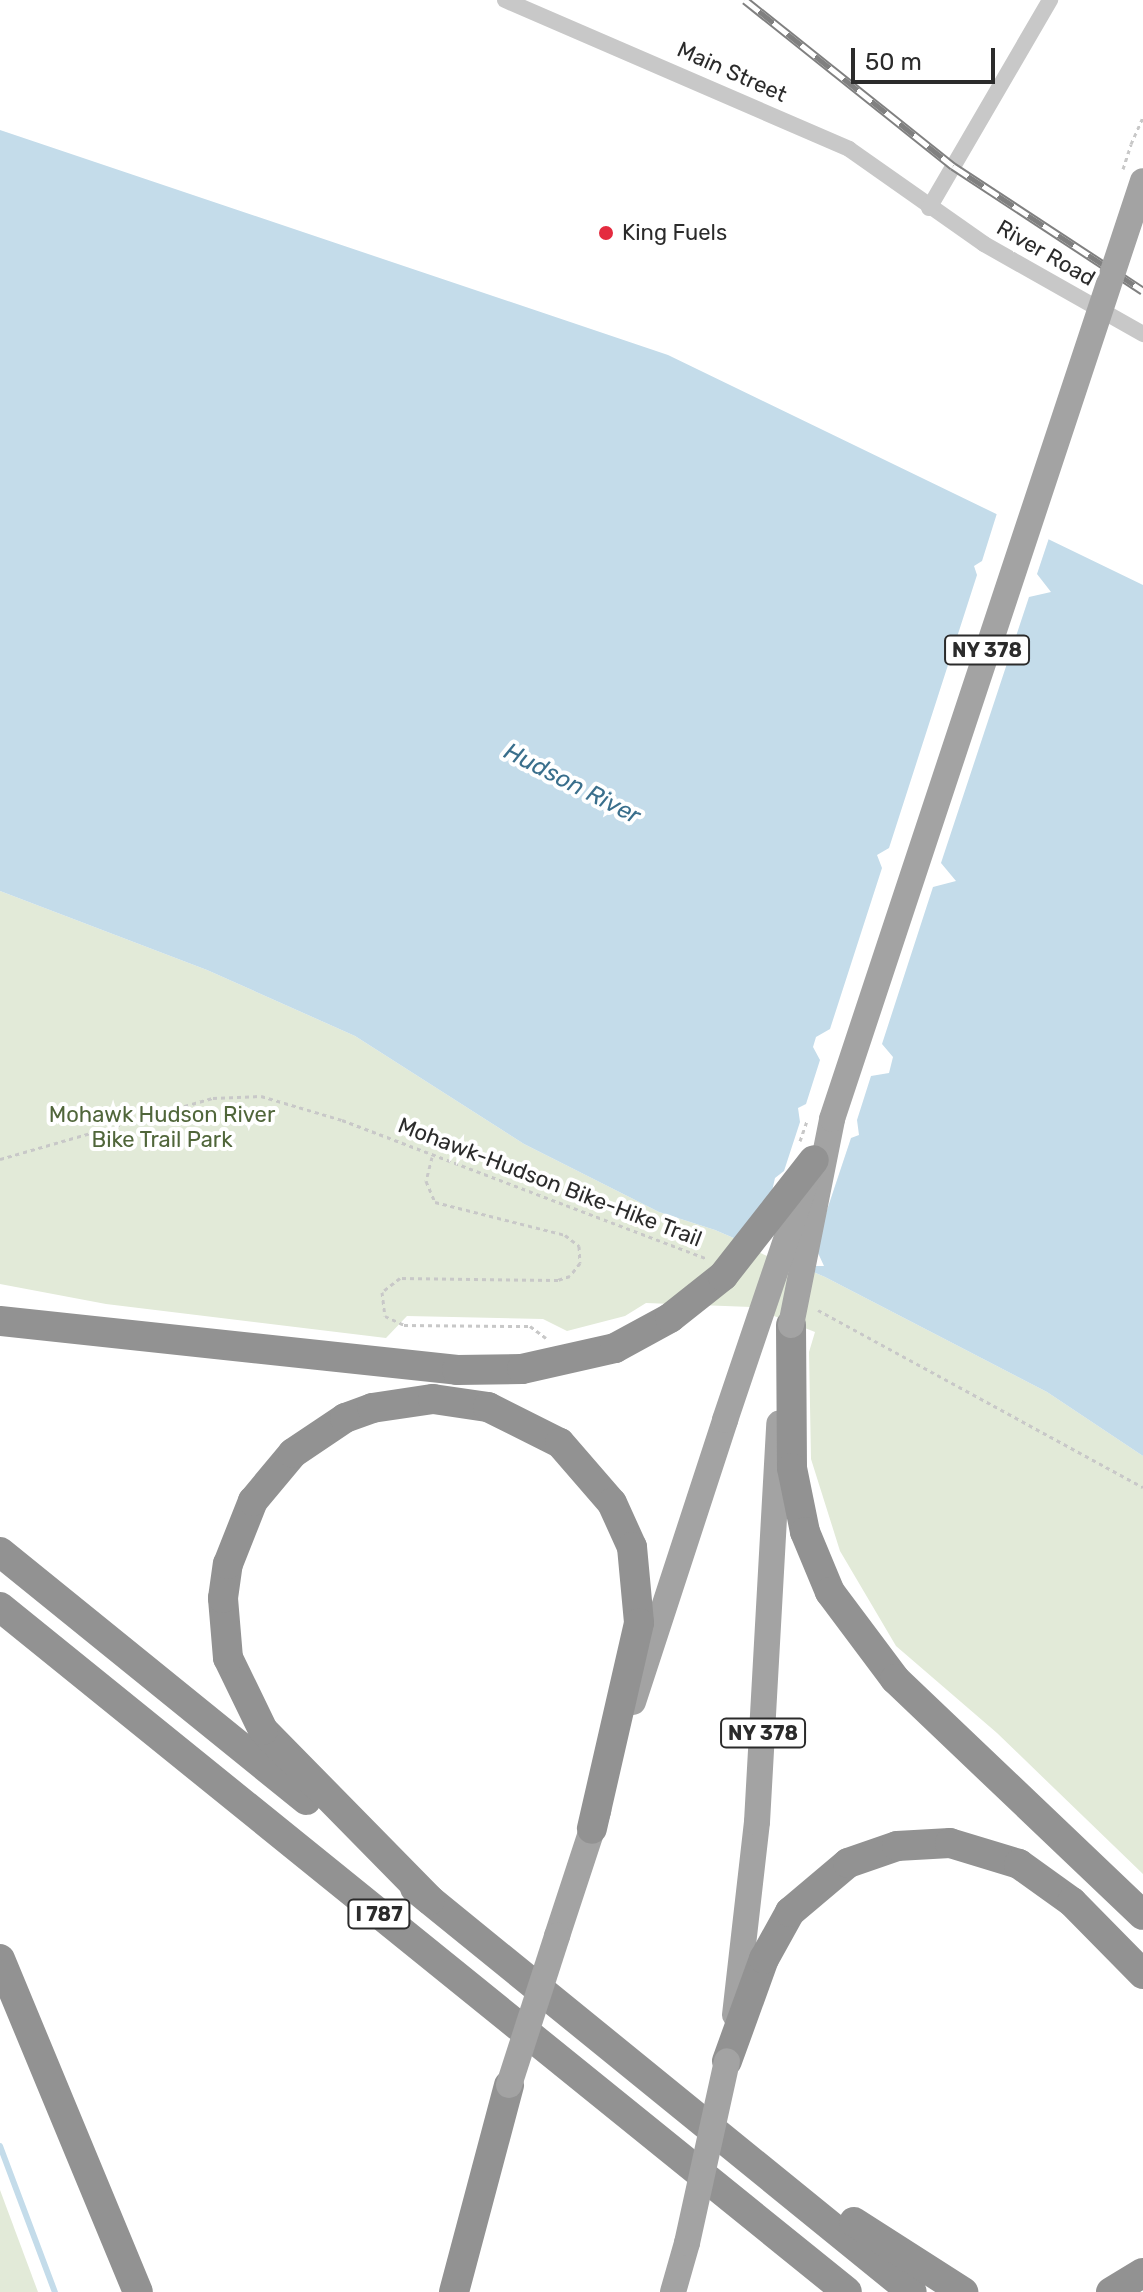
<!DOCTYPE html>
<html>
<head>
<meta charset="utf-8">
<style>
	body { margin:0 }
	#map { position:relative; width:1143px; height:2292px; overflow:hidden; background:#fff; font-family:Rubik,sans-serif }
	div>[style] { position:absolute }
	.green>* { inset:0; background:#e2ead8 }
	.water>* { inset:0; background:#c4dcea }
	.pier>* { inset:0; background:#fff }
	.stream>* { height:6px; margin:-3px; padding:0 3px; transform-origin:3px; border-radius:3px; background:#c4dcea }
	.path>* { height:3px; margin-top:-1.5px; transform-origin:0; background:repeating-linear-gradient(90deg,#c8c8c8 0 4px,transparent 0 8px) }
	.minor>* { height:16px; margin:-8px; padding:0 8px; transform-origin:8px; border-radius:8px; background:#c8c8c8 }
	.primary>* { height:26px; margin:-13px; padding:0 13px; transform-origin:13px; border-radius:13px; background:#a3a3a3 }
	.motorway>* { height:30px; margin:-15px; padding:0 15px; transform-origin:15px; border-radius:15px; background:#929292 }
	.rail>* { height:9px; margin-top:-4.5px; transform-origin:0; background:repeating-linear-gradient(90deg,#fff 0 18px,#808080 0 36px); box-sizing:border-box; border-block:2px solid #808080 }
	.path-bridge>* { height:3px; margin-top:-1.5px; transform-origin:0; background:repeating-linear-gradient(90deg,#c8c8c8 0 4px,transparent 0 8px) }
	.primary-bridge>* { height:26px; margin:-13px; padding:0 13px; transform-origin:13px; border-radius:13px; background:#a3a3a3 }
	.motorway-bridge>* { height:30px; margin:-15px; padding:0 15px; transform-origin:15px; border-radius:15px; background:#929292 }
	.dots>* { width:22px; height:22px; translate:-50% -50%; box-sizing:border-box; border:4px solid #fff; border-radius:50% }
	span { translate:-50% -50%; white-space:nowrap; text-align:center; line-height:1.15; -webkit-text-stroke:8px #fff; paint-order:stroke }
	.shield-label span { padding:2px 6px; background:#fff; border:2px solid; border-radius:6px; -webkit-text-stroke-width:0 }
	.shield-label { font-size:20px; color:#2b2b2b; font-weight:700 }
	.street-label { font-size:22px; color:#2b2b2b }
	.poi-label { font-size:22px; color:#2b2b2b }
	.left { translate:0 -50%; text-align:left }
	.park-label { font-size:22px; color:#50663a }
	.water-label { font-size:24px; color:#3a6f8c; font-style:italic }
	.scale { position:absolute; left:851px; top:48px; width:144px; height:36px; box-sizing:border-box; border:4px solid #2b2b2b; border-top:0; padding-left:10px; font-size:24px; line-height:28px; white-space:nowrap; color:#2b2b2b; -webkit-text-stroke:6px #fff; paint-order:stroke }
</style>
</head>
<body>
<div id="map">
	<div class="green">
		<i style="clip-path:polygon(0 891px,207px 970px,355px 1036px,524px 1144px,659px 1212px,715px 1230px,825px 1277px,1047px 1392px,1143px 1456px,1143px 1874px,997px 1733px,896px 1646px,840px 1551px,811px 1459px,809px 1352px,815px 1332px,751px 1307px,646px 1303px,625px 1316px,567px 1331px,543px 1319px,407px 1316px,386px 1338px,106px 1304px,0 1284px)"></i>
		<i style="clip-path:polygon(0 2190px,38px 2292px,0 2292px)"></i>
	</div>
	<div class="water">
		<i style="clip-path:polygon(0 130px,668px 355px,1143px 585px,1143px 1456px,1047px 1392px,825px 1277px,715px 1230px,659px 1212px,524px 1144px,355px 1036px,207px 970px,0 891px)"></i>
	</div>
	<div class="pier">
		<i style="clip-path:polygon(998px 510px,1050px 535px,1037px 574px,1051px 592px,1029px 597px,941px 863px,956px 881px,933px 887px,882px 1044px,893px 1057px,889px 1073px,871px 1076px,857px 1120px,859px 1135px,851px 1138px,824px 1219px,818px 1253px,824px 1266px,816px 1266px,813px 1276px,758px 1252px,775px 1178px,784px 1171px,800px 1122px,798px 1108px,806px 1104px,820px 1060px,813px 1047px,816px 1037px,830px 1029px,882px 868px,877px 855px,889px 848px,977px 575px,974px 566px,982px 561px)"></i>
	</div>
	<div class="stream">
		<i style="left:0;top:2146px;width:156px;rotate:69.4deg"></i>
	</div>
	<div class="path">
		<i style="left:1131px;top:144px;width:30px;rotate:-66deg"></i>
		<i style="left:432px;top:1157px;width:25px;rotate:104deg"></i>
		<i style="left:426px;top:1181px;width:23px;rotate:67deg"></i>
		<i style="left:435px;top:1202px;width:134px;rotate:14.2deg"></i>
		<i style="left:565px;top:1235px;width:18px;rotate:38deg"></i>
		<i style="left:579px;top:1246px;width:17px;rotate:87deg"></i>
		<i style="left:580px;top:1263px;width:16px;rotate:128deg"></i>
		<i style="left:570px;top:1276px;width:13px;rotate:162deg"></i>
		<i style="left:558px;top:1280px;width:158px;rotate:-179.3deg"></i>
		<i style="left:400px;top:1278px;width:23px;rotate:142deg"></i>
		<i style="left:382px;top:1292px;width:24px;rotate:83deg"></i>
		<i style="left:385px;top:1316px;width:21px;rotate:25deg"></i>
		<i style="left:404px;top:1325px;width:126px;rotate:0.5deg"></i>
		<i style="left:530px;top:1326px;width:20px;rotate:37deg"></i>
		<i style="left:0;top:1159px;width:222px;rotate:-16deg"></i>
		<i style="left:213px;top:1098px;width:48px;rotate:-2.4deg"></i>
		<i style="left:261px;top:1096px;width:84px;rotate:16.5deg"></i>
		<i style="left:342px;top:1120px;width:389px;rotate:20.8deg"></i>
		<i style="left:818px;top:1310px;width:370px;rotate:28.6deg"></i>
	</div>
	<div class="minor">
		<i style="left:505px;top:0;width:375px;rotate:23.4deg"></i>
		<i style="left:849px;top:149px;width:165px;rotate:35.1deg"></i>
		<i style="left:984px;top:244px;width:183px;rotate:29.5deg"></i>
		<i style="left:929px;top:208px;width:241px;rotate:-59.8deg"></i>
	</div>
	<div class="primary">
		<i style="left:633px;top:1702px;width:297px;rotate:-71.9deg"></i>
		<i style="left:557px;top:1936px;width:132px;rotate:-71.8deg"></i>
		<i style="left:735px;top:2015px;width:194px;rotate:-83.5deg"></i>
		<i style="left:757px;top:1822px;width:399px;rotate:-86.8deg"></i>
		<i style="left:673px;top:2292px;width:51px;rotate:-74.1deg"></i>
	</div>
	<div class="motorway">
		<i style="left:0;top:1321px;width:460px;rotate:6.1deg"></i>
		<i style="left:457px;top:1370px;width:65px;rotate:-0.9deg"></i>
		<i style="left:522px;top:1369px;width:95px;rotate:-12.7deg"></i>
		<i style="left:791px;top:1325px;width:143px;rotate:89.6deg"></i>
		<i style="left:792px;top:1468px;width:65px;rotate:78.5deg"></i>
		<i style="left:805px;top:1532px;width:65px;rotate:67.4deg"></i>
		<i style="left:830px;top:1592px;width:109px;rotate:53.2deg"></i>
		<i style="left:895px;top:1679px;width:342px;rotate:43.6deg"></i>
		<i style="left:0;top:1552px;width:394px;rotate:39deg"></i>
		<i style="left:0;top:1607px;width:1089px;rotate:38.96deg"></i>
		<i style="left:415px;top:1888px;width:640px;rotate:39.11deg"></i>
		<i style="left:430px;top:1900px;width:238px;rotate:-134.5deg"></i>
		<i style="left:263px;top:1730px;width:80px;rotate:-115.9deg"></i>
		<i style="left:228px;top:1658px;width:60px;rotate:-94.8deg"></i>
		<i style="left:223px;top:1598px;width:34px;rotate:-82deg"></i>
		<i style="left:228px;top:1564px;width:68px;rotate:-68.4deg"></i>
		<i style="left:253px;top:1501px;width:62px;rotate:-50.2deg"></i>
		<i style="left:293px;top:1453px;width:63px;rotate:-33.9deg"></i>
		<i style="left:345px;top:1418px;width:29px;rotate:-20deg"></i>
		<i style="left:372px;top:1408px;width:62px;rotate:-8.4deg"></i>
		<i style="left:433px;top:1399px;width:56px;rotate:8.3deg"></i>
		<i style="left:488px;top:1407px;width:80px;rotate:26.6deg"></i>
		<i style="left:560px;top:1443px;width:79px;rotate:49.1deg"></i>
		<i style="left:612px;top:1503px;width:48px;rotate:65.6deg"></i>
		<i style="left:632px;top:1547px;width:76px;rotate:84.7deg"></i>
		<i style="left:639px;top:1623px;width:211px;rotate:102.9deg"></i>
		<i style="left:0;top:1959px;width:360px;rotate:67.5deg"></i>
		<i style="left:727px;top:2061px;width:109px;rotate:-70.1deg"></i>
		<i style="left:764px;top:1959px;width:54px;rotate:-61deg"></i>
		<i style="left:790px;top:1912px;width:76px;rotate:-40.2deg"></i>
		<i style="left:848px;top:1863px;width:52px;rotate:-19.1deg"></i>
		<i style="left:897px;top:1846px;width:53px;rotate:-3.2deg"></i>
		<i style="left:950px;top:1843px;width:72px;rotate:16.9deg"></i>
		<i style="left:1019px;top:1864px;width:65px;rotate:35.6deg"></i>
		<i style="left:1072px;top:1902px;width:101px;rotate:45.4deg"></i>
		<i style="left:854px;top:2222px;width:130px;rotate:32.7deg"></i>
		<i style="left:454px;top:2292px;width:214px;rotate:-75.1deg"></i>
		<i style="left:1111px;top:2292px;width:37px;rotate:-31deg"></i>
	</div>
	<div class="rail">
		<i style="left:745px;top:0;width:266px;rotate:38.6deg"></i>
		<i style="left:953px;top:166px;width:227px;rotate:33.3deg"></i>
	</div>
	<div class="path-bridge">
		<i style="left:1123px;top:169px;width:26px;rotate:-72deg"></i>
		<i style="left:800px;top:1141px;width:21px;rotate:-71deg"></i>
	</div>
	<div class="primary-bridge">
		<i style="left:791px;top:1325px;width:210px;rotate:-78.7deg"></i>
		<i style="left:832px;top:1119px;width:988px;rotate:-71.66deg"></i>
		<i style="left:725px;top:1420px;width:256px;rotate:-71.3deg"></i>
		<i style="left:509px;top:2085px;width:157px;rotate:-72.1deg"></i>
		<i style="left:687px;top:2243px;width:186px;rotate:-77.6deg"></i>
	</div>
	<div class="motorway-bridge">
		<i style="left:615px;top:1348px;width:63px;rotate:-28.6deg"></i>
		<i style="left:670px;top:1318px;width:68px;rotate:-38.4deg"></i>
		<i style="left:723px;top:1276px;width:147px;rotate:-51.9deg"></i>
	</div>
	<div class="dots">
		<i style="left:606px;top:233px;background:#e42b3f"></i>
	</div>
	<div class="shield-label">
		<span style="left:987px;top:650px">NY 378</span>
		<span style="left:763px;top:1733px">NY 378</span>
		<span style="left:379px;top:1914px">I 787</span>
	</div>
	<div class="street-label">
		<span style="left:732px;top:72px;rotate:24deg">Main Street</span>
		<span style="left:1046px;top:253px;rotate:30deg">River Road</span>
		<span style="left:550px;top:1182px;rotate:21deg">Mohawk-Hudson Bike-Hike Trail</span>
	</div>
	<div class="poi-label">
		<span class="left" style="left:622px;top:233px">King Fuels</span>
	</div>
	<div class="park-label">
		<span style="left:162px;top:1127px">Mohawk Hudson River<br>Bike Trail Park</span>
	</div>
	<div class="water-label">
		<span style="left:572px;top:784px;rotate:27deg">Hudson River</span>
	</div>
	<div class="scale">50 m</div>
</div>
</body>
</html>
